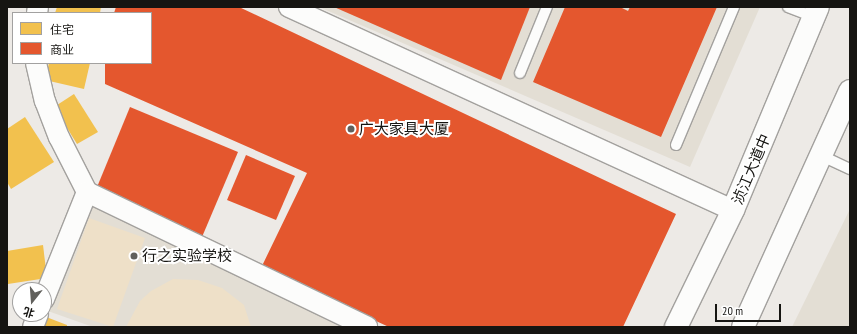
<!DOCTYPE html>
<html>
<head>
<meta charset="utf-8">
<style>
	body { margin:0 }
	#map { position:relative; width:857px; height:334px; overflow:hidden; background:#edeae6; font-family:"PT Sans Narrow","Noto Sans SC",sans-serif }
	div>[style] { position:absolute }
	.built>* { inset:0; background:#e3ded4 }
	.green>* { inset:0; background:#eee0c8 }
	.homes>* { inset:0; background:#f2c14e }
	.shops>* { inset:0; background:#e4572e }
	.roads { filter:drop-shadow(1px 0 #a3a19e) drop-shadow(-1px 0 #a3a19e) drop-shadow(0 1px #a3a19e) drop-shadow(0 -1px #a3a19e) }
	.lane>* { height:10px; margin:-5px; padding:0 5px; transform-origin:5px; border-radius:5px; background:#fcfcfb }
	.street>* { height:20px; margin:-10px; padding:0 10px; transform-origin:10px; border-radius:10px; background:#fcfcfb }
	.primary>* { height:22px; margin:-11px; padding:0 11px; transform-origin:11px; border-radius:11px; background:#fcfcfb }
	.dots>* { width:11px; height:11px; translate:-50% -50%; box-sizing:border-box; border:2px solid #fff; border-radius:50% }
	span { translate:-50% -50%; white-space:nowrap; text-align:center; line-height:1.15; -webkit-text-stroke:4px #fff; paint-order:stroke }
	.poi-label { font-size:15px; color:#161512 }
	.left { translate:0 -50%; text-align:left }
	.street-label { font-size:15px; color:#161512 }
	.frame { position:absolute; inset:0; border:8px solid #161512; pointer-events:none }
	.legend { position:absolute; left:12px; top:12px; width:140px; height:52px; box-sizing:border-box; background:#fff; border:1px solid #a2a1a0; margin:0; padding:5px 7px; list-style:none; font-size:12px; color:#161512 }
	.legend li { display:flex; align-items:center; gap:8px; height:20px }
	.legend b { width:20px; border:1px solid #a2a1a0 }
	.north { position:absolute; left:12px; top:282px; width:40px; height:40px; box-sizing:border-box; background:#fff; border:1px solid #a2a1a0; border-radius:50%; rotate:197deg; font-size:11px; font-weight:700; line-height:16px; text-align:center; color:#161512 }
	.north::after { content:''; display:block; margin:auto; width:14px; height:18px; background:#61605c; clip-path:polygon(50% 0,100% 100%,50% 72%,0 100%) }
	.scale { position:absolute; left:715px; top:304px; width:66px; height:18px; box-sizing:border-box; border:2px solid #161512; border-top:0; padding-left:5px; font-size:12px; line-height:14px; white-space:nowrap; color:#161512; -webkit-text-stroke:3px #fff; paint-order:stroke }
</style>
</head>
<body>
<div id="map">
	<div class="built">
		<i style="clip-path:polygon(319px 7px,760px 7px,690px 167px)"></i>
		<i style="clip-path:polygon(89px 202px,350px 327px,93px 327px,45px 310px)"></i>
		<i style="clip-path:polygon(850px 209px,850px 327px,792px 327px)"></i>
	</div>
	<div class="green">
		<i style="clip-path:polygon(89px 218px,145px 238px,113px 327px,57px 309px)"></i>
		<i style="clip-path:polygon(173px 279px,198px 280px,222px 288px,244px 305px,251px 327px,126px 327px,140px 301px,151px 291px)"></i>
	</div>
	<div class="homes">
		<i style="clip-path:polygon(57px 7px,101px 7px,100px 13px,55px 13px)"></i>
		<i style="clip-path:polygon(49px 63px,90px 63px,84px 89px,45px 80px)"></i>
		<i style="clip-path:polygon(74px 94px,98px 132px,77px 144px,54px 107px)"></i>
		<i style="clip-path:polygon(25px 117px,54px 162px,11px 189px,7px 182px,7px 129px)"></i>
		<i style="clip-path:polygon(43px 245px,47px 278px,8px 284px,7px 251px)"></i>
		<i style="clip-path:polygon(41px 315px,67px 325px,67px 327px,36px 327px)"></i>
	</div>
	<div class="shops">
		<i style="clip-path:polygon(116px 7px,239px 7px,676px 214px,623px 327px,389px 327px,261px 268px,307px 173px,105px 84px,105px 63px,151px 63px,151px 13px,114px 13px)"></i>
		<i style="clip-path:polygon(334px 7px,530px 7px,501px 80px)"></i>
		<i style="clip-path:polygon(565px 7px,620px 7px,628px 11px,630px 7px,717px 7px,661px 137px,533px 82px)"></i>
		<i style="clip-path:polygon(130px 107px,238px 152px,202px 237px,95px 192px)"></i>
		<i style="clip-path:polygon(246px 155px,295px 176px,276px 220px,227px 200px)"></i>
	</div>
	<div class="roads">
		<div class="lane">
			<i style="left:788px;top:7px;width:28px;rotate:21deg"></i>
			<i style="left:520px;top:73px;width:71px;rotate:-67.8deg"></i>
			<i style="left:676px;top:145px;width:150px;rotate:-67.2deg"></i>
			<i style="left:822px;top:156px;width:31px;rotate:25deg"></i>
		</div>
		<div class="street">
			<i style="left:289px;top:7px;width:488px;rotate:24.6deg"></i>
			<i style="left:37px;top:13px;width:6px;rotate:-81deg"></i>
			<i style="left:36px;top:63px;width:39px;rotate:77deg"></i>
			<i style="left:45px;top:101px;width:39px;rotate:69deg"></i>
			<i style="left:59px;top:137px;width:62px;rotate:63deg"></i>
			<i style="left:87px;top:192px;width:311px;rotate:25.7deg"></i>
			<i style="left:44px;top:299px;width:115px;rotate:-68.1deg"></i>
			<i style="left:33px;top:327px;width:14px;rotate:-69deg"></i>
		</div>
		<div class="primary">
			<i style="left:676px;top:327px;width:130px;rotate:-64deg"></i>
			<i style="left:733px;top:210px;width:220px;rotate:-67.3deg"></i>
			<i style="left:743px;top:327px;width:259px;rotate:-65.6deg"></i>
		</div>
	</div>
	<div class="dots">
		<i style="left:351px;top:129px;background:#61605c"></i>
		<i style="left:134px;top:256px;background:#61605c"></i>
	</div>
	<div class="poi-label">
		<span class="left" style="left:359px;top:129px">广大家具大厦</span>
		<span class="left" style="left:142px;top:256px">行之实验学校</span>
	</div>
	<div class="street-label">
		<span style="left:751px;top:169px;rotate:-67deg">浈江大道中</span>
	</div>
	<div class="frame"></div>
	<ul class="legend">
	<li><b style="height:11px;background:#f2c14e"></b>住宅</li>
	<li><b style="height:11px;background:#e4572e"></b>商业</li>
	</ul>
	<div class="north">北</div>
	<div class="scale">20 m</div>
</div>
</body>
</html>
